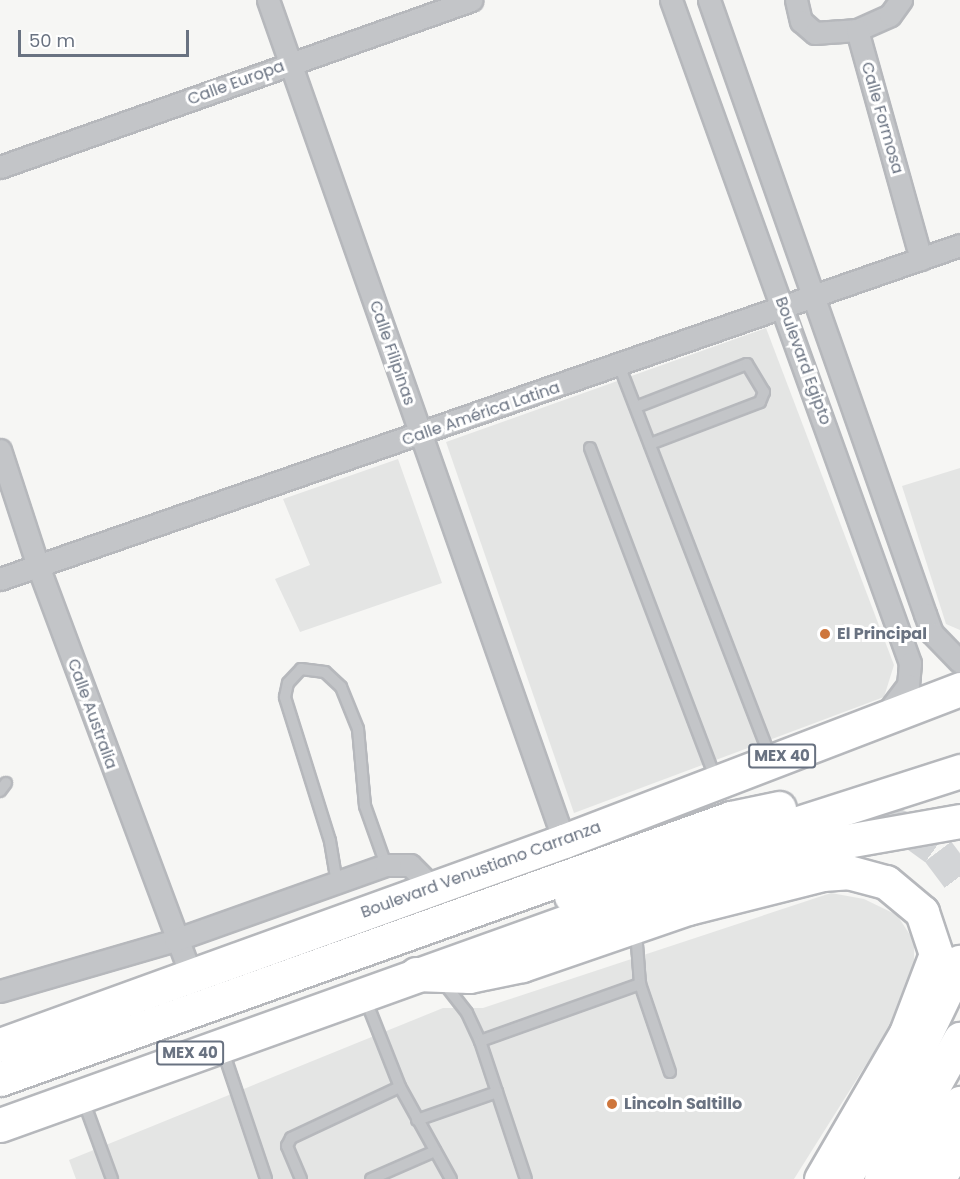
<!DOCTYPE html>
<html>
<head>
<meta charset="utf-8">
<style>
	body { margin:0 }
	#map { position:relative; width:960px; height:1179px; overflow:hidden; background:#f6f6f4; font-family:Poppins,sans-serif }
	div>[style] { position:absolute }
	.built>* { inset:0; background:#e4e5e4 }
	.trunk-tunnel>* { height:33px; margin-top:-16.5px; transform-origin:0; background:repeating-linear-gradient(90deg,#d3d5d7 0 33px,transparent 0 49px) }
	.roads { filter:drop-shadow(2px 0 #b6b8bc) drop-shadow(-2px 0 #b6b8bc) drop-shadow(0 2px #b6b8bc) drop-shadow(0 -2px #b6b8bc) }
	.service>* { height:10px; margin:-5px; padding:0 5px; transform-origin:5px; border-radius:5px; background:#c3c5c8 }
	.minor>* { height:21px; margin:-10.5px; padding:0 10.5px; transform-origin:10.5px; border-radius:10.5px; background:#c3c5c8 }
	.primary>* { height:33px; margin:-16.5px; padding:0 16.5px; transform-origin:16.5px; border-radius:16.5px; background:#fff }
	.trunk>* { height:33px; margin:-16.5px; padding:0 16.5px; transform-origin:16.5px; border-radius:16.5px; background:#fff }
	.dots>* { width:16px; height:16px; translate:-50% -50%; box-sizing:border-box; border:3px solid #fff; border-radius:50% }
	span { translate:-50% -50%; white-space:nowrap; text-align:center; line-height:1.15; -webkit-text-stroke:6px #fff; paint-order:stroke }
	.shield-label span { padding:2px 4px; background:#fff; border:2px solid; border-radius:4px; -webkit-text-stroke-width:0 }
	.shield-label { font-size:15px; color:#697281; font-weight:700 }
	.street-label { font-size:16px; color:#697281 }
	.poi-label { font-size:16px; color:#697281; font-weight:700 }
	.left { translate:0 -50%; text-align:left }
	.scale { position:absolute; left:18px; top:30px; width:171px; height:27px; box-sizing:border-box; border:3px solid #697281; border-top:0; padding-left:8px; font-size:18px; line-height:21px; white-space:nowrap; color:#697281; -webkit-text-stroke:4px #fff; paint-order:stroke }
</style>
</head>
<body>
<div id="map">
	<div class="built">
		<i style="clip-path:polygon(766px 328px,894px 665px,884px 697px,574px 813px,446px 442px)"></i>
		<i style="clip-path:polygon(398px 459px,442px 583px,300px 632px,275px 579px,310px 565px,283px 499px)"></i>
		<i style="clip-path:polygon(960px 468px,960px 630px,946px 624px,902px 486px)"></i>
		<i style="clip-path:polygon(831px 893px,864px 899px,897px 915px,914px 941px,914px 976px,894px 1020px,794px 1179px,76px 1179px,69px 1160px,443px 1008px,483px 1008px)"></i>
	</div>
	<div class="trunk-tunnel">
		<i style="left:831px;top:809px;width:40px;rotate:8.5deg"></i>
		<i style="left:871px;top:815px;width:40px;rotate:21deg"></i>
		<i style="left:908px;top:829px;width:37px;rotate:36deg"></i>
		<i style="left:938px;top:851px;width:36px;rotate:53deg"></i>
	</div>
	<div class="roads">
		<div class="service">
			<i style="left:619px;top:365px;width:420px;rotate:68.9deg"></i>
			<i style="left:636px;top:407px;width:119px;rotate:-21.2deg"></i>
			<i style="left:747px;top:364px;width:33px;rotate:59deg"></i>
			<i style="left:764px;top:392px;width:11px;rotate:112deg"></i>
			<i style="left:760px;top:402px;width:118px;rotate:159.1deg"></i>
			<i style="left:590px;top:448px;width:354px;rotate:69.2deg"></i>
			<i style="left:0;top:791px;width:10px;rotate:-53deg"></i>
			<i style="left:337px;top:883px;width:43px;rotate:-99.5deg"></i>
			<i style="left:330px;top:841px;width:151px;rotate:-107.4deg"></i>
			<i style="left:285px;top:697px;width:14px;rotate:-78deg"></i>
			<i style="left:288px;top:683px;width:19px;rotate:-47deg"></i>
			<i style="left:301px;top:669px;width:24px;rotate:7deg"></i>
			<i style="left:325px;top:672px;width:22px;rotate:43deg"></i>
			<i style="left:341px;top:687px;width:45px;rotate:68deg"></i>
			<i style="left:358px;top:729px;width:77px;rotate:84.8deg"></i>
			<i style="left:365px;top:806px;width:63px;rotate:70.4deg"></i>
			<i style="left:636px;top:931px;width:53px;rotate:85.7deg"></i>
			<i style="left:640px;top:984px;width:93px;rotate:71.2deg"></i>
			<i style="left:443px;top:982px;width:39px;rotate:52deg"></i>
			<i style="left:467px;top:1013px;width:31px;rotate:65deg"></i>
			<i style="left:480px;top:1041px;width:145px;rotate:71.6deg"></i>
			<i style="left:365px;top:998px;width:96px;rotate:68.5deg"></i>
			<i style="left:400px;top:1087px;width:105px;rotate:61deg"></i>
			<i style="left:480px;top:1041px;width:170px;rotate:-19.6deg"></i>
			<i style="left:222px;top:1048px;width:138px;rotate:71.4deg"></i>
			<i style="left:82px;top:1097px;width:87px;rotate:69.9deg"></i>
			<i style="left:417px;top:1120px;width:85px;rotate:-19.3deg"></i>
			<i style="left:301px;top:1179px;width:36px;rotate:-113deg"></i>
			<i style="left:287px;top:1146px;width:9px;rotate:-63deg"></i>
			<i style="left:291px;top:1138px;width:120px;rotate:-25.1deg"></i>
			<i style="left:371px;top:1179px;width:70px;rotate:-23.6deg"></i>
		</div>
		<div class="minor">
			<i style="left:268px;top:0;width:892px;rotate:70.61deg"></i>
			<i style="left:671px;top:0;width:705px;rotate:70.18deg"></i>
			<i style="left:910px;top:663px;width:22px;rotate:95deg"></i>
			<i style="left:908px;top:685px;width:36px;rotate:127deg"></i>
			<i style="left:709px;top:0;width:651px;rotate:70.62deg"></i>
			<i style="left:925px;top:614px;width:20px;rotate:70deg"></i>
			<i style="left:932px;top:633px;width:40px;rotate:46deg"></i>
			<i style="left:796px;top:0;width:22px;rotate:77deg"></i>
			<i style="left:801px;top:21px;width:18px;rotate:41deg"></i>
			<i style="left:815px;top:33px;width:42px;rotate:-4.1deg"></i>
			<i style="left:857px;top:30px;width:36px;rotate:-24deg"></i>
			<i style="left:890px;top:15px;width:19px;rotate:-54deg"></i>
			<i style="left:857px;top:30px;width:238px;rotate:74.4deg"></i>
			<i style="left:0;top:167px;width:500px;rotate:-19.5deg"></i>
			<i style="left:0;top:450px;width:122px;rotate:71.9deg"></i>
			<i style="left:38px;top:566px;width:437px;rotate:69.5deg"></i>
			<i style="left:0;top:579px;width:1016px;rotate:-19.18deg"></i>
			<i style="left:0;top:991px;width:182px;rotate:-16.2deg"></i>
			<i style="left:175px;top:940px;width:224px;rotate:-19.6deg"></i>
			<i style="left:386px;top:865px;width:24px"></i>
			<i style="left:410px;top:865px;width:33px;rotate:45deg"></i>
		</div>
		<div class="primary">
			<i style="left:571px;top:896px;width:409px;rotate:-17.8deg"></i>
			<i style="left:0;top:1045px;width:600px;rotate:-19.89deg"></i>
			<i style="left:564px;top:841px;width:424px;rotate:-21deg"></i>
			<i style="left:0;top:1125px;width:684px;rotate:-19.73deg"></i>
			<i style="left:644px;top:894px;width:152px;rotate:-16.4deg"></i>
			<i style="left:790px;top:851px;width:173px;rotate:-10deg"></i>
			<i style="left:844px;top:1179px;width:129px;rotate:-59.6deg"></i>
			<i style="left:909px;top:1068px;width:118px;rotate:-64.3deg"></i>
			<i style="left:938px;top:1179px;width:42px;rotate:-58.6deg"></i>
		</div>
		<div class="trunk">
			<i style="left:416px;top:974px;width:53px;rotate:2.2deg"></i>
			<i style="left:469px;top:976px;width:54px;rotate:-11.7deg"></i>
			<i style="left:522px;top:965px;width:176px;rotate:-19deg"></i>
			<i style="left:688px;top:908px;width:138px;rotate:-14.2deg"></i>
			<i style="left:822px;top:874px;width:26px;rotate:-4deg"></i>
			<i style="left:848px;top:872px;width:39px;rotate:15deg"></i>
			<i style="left:886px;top:882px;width:47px;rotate:39.8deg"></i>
			<i style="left:922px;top:912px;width:44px;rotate:71.6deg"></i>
			<i style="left:936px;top:954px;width:85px;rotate:110.8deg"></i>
			<i style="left:906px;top:1033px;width:169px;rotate:120.2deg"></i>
			<i style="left:0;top:1079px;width:776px;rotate:-19.65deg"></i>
			<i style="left:731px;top:818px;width:49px;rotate:-11.8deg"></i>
			<i style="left:881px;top:1179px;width:161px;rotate:-60.6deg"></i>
			<i style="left:914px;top:1179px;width:89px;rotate:-58.8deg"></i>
		</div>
	</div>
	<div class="dots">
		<i style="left:825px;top:634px;background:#ce763c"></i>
		<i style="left:612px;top:1104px;background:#ce763c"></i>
	</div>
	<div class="shield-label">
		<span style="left:782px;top:756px">MEX 40</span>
		<span style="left:190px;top:1053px">MEX 40</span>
	</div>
	<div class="street-label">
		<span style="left:236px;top:83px;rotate:-20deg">Calle Europa</span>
		<span style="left:882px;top:118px;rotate:74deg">Calle Formosa</span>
		<span style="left:392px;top:353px;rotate:71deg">Calle Filipinas</span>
		<span style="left:803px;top:361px;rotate:70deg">Boulevard Egipto</span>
		<span style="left:481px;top:414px;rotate:-19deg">Calle América Latina</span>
		<span style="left:92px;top:714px;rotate:70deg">Calle Australia</span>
		<span style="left:481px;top:870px;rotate:-20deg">Boulevard Venustiano Carranza</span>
	</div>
	<div class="poi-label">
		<span class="left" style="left:837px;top:634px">El Principal</span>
		<span class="left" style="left:624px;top:1104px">Lincoln Saltillo</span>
	</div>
	<div class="scale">50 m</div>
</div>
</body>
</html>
